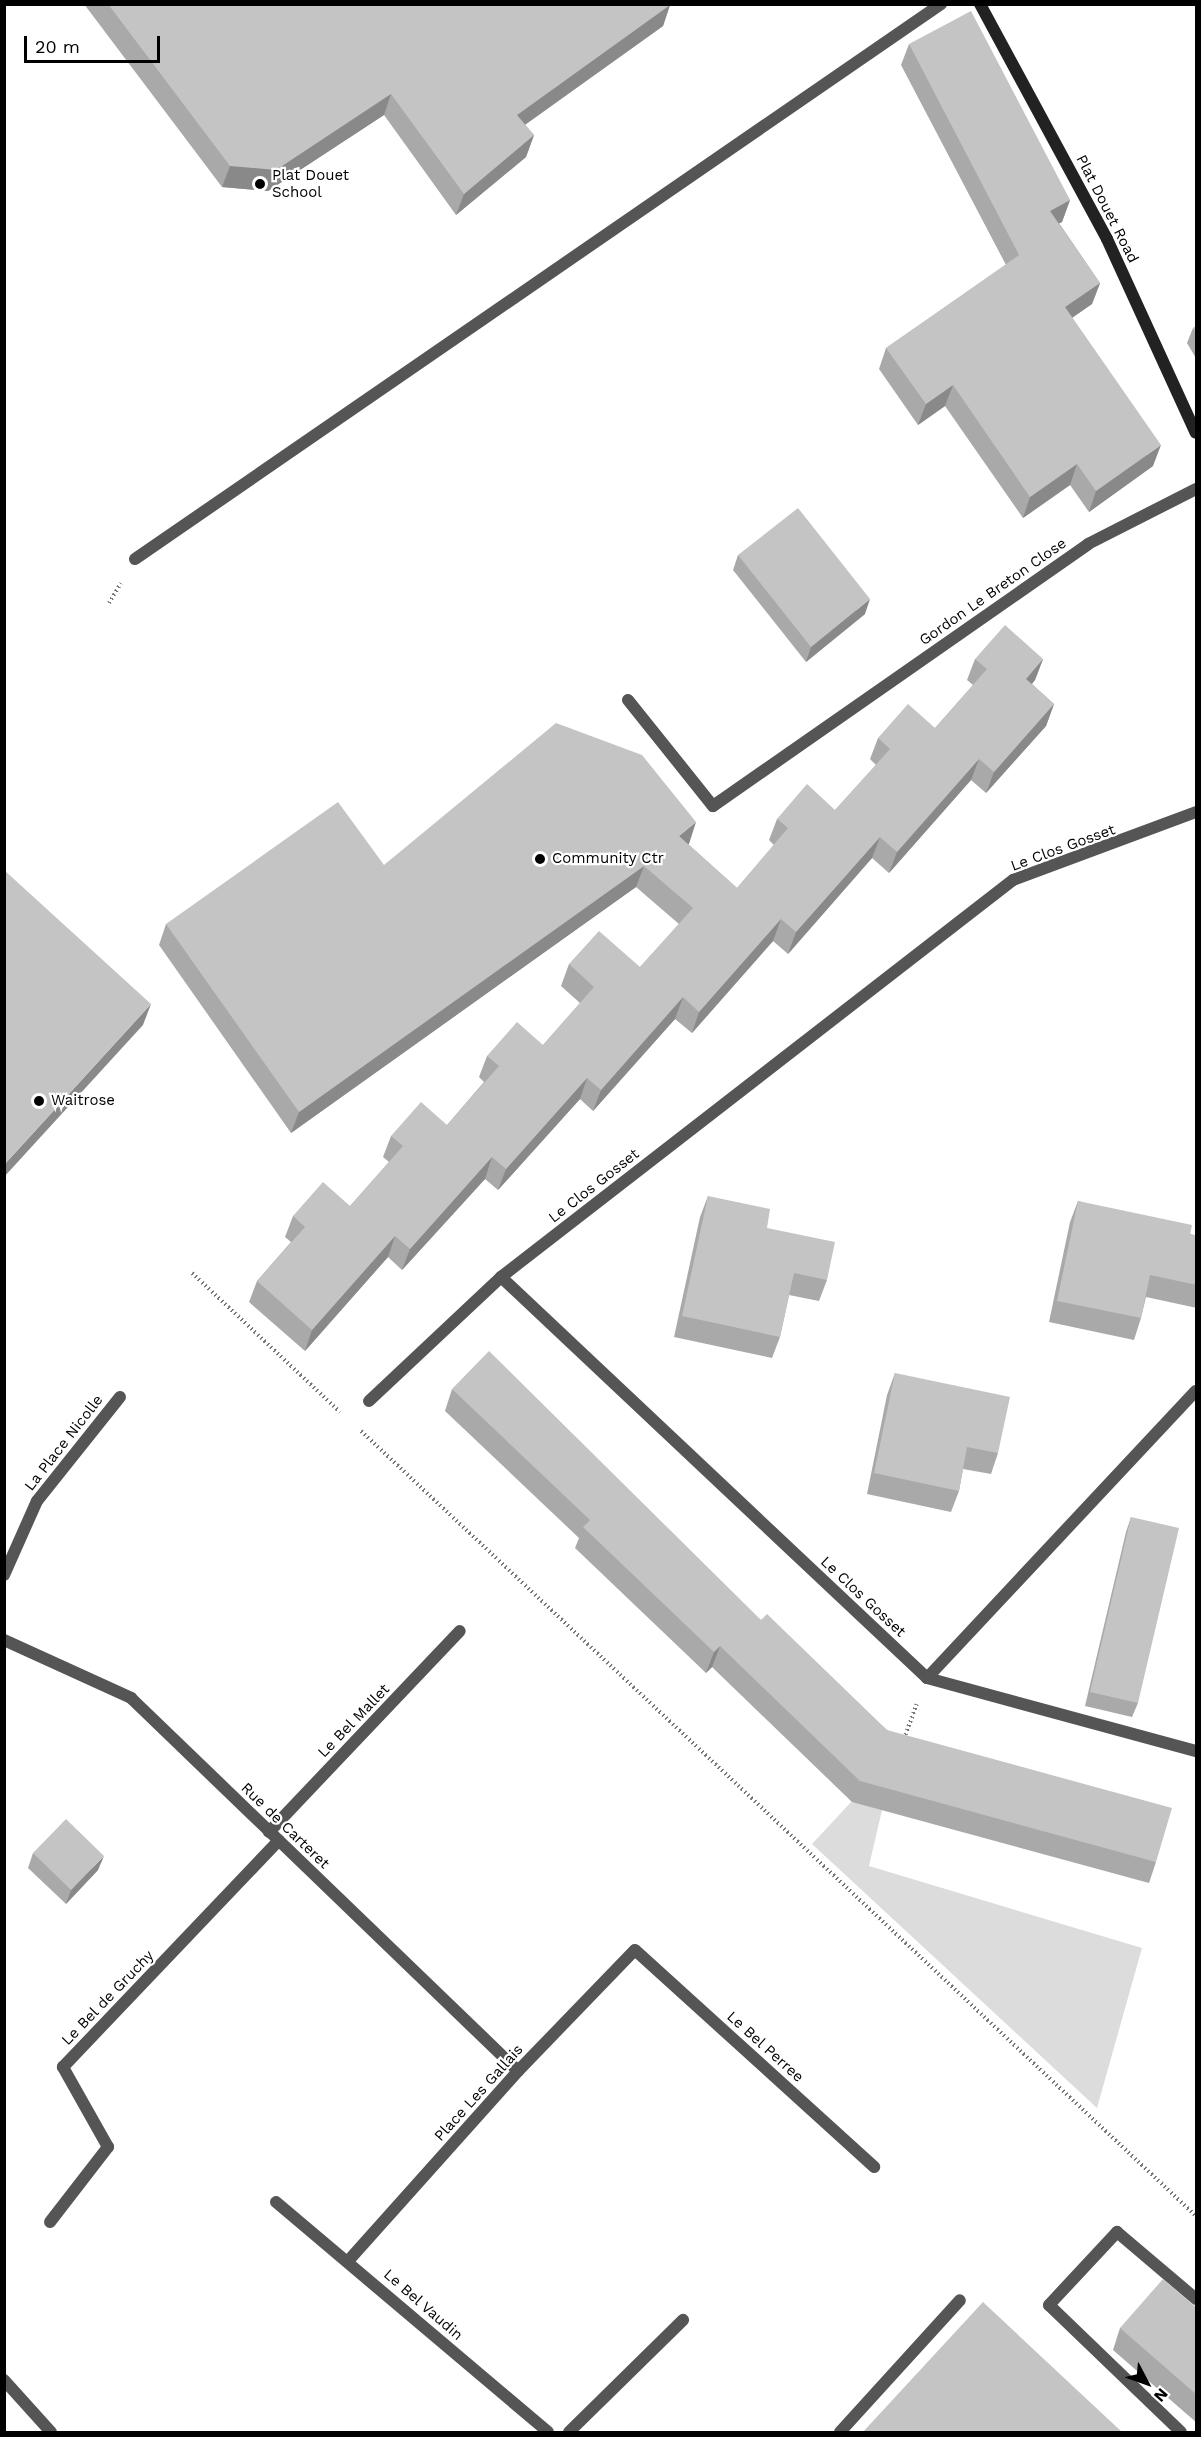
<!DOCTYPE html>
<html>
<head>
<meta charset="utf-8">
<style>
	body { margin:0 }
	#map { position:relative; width:1201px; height:2437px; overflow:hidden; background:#fff; font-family:"Work Sans",sans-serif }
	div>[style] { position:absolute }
	.green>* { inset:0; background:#dcdcdc }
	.path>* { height:4px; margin-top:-2px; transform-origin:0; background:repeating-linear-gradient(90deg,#777 0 1.5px,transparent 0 4.5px) }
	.service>* { height:12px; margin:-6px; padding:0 6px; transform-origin:6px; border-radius:6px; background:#555 }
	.minor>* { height:12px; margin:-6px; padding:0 6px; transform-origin:6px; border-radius:6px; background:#555 }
	.secondary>* { height:12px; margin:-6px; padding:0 6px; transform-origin:6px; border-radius:6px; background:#222 }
	.wall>* { inset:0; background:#a9a9a9 }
	.shaded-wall>* { inset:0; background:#898989 }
	.building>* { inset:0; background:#c4c4c4 }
	.dots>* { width:16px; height:16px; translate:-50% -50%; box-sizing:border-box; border:3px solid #fff; border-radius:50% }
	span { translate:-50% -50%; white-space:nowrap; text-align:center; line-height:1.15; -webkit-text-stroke:4.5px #fff; paint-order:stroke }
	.poi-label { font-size:15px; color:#000 }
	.left { translate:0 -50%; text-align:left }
	.street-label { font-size:15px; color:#000 }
	.frame { position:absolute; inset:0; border:6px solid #000; pointer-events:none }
	.north { position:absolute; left:1117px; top:2353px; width:60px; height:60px; -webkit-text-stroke:4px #fff; paint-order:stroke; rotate:131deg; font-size:16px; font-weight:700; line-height:24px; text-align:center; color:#000 }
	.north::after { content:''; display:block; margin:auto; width:21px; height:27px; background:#000; clip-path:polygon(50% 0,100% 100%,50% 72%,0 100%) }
	.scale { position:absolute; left:24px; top:36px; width:136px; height:27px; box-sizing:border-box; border:3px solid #000; border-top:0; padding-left:8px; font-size:18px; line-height:21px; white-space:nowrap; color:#000; -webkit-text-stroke:4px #fff; paint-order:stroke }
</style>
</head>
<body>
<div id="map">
	<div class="green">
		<i style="clip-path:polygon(852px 1801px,882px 1810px,869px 1866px,1142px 1948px,1097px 2108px,812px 1844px)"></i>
	</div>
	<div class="path">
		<i style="left:109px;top:603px;width:23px;rotate:-59deg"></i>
		<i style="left:192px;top:1273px;width:203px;rotate:43.2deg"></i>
		<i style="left:361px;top:1431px;width:1146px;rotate:43.23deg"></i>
		<i style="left:904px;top:1739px;width:37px;rotate:-70deg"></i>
	</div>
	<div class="service">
		<i style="left:135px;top:559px;width:979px;rotate:-34.55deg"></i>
		<i style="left:628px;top:700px;width:136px;rotate:51.3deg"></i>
		<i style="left:713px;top:806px;width:457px;rotate:-34.9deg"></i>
		<i style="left:1088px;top:544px;width:121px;rotate:-27deg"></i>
		<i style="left:369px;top:1401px;width:181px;rotate:-43.2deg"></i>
		<i style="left:927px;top:1678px;width:279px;rotate:15.2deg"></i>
		<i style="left:4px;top:2380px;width:70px;rotate:47.9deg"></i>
		<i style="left:840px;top:2432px;width:178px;rotate:-47.7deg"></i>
		<i style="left:1181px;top:2432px;width:183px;rotate:-136.1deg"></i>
		<i style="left:1049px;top:2305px;width:100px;rotate:-47deg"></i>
		<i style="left:1117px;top:2232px;width:104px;rotate:40.3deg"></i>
	</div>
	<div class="minor">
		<i style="left:1196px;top:812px;width:195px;rotate:159.6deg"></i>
		<i style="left:1013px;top:880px;width:648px;rotate:142.21deg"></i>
		<i style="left:501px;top:1277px;width:585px;rotate:43.27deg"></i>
		<i style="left:927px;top:1678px;width:393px;rotate:-46.9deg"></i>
		<i style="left:4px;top:1575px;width:81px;rotate:-66deg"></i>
		<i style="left:37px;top:1501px;width:133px;rotate:-51.4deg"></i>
		<i style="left:4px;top:1640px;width:140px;rotate:24.5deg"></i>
		<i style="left:131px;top:1698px;width:537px;rotate:43.94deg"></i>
		<i style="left:269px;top:1832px;width:277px;rotate:-46.5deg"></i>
		<i style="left:276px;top:2202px;width:356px;rotate:40.2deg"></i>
		<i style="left:50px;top:2222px;width:95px;rotate:-52.3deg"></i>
		<i style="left:108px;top:2147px;width:92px;rotate:-119.4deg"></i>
		<i style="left:63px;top:2067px;width:313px;rotate:-46.4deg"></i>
		<i style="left:349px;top:2260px;width:254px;rotate:-48.2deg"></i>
		<i style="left:518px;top:2071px;width:168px;rotate:-46deg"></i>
		<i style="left:635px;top:1950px;width:323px;rotate:42.2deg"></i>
		<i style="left:569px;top:2432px;width:160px;rotate:-44.5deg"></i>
	</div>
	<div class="secondary">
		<i style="left:980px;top:4px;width:267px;rotate:61.6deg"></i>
		<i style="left:1107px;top:239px;width:213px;rotate:65.4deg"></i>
	</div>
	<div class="wall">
		<i style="clip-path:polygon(84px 4px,670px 4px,670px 5px,663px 26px,525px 125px,534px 135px,526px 157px,456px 215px,384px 115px,268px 191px,222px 187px)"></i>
		<i style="clip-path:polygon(909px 44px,1070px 200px,1062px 222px,1059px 223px,1100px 283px,1092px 304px,1072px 318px,1153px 466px,1089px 512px,1070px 485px,1023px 518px,945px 406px,918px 425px,879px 369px,886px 348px,1006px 265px,901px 65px)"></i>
		<i style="clip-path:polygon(1197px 326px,1197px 360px,1187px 343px,1193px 328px)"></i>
		<i style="clip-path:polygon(738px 555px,865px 614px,806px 662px,733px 570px)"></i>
		<i style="clip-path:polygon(975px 659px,1043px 659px,1035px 680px,1032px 684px,1054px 704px,1046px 726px,986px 793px,971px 780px,889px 873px,872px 858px,788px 954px,773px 941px,692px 1033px,675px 1019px,593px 1111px,580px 1099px,498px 1190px,485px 1179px,402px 1270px,388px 1257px,305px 1351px,249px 1302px,257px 1281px,291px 1242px,285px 1237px,293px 1216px,350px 1206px,389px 1162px,383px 1157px,391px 1136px,447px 1125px,484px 1082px,479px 1077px,487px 1056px,543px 1045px,580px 1003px,561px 986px,569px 964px,640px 967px,679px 924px,636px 887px,291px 1133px,159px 945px,166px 924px,384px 865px,689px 844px,688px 844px,737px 888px,774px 845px,769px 840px,777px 819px,835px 810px,876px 765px,870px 759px,878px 738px,935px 728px,973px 685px,967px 680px)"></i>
		<i style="clip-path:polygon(708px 1196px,767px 1228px,827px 1280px,819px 1301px,789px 1295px,780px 1337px,772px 1358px,674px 1337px,700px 1217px)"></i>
		<i style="clip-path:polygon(1078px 1201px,1197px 1236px,1197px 1308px,1146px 1297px,1141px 1318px,1134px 1340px,1049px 1322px,1070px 1222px)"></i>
		<i style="clip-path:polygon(895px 1373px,998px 1453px,991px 1474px,963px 1469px,959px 1491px,951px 1512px,867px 1494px,887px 1395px)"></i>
		<i style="clip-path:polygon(452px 1389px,761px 1620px,887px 1730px,1156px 1862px,1149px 1883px,852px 1802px,712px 1667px,706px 1673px,575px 1548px,579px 1538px,445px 1411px)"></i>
		<i style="clip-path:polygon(1131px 1517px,1138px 1703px,1132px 1717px,1085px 1706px,1126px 1532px)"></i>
		<i style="clip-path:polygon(33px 1853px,98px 1870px,66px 1904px,28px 1868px)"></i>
		<i style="clip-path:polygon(1197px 2308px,1197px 2423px,1113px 2350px,1120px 2328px)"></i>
	</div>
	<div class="shaded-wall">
		<i style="clip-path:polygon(670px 5px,663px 26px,509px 136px,517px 115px)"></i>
		<i style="clip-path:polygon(391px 94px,384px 115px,268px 191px,222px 187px,230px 166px)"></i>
		<i style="clip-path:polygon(534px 135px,526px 157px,456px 215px,464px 194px)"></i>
		<i style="clip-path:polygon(1070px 200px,1062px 222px,1042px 232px,1050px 211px)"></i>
		<i style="clip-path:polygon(1100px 283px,1092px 304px,1057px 328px,1065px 307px)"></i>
		<i style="clip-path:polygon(953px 385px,945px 406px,918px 425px,926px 404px)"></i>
		<i style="clip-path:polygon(1161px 445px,1153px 466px,1089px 512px,1096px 491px)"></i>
		<i style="clip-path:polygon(1077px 464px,1070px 485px,1023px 518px,1030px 497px)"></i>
		<i style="clip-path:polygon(870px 599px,865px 614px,806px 662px,811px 647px)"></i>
		<i style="clip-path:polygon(1043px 659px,1035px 680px,1018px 700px,1026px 679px)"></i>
		<i style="clip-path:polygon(1054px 704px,1046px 726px,986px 793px,994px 772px)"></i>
		<i style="clip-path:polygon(979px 759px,971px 780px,889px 873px,897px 852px)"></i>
		<i style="clip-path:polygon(696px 822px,689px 844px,671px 858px,679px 836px)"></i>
		<i style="clip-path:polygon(880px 837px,872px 858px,788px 954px,796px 932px)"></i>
		<i style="clip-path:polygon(644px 866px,636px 887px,291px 1133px,299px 1112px)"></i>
		<i style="clip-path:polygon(781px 919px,773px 941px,692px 1033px,699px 1012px)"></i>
		<i style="clip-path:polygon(683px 997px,675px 1019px,593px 1111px,601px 1090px)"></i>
		<i style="clip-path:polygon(151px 1004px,143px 1025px,4px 1177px,4px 1165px)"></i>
		<i style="clip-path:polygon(587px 1078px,580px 1099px,498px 1190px,506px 1169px)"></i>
		<i style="clip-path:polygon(492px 1157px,485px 1179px,402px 1270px,410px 1249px)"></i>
		<i style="clip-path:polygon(395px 1236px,388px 1257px,305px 1351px,312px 1330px)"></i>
		<i style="clip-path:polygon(720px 1646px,712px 1667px,706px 1673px,714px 1652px)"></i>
		<i style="clip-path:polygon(104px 1856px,98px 1870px,66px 1904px,71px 1890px)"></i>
	</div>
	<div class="building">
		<i style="clip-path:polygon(108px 4px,670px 4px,670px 5px,517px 115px,534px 135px,464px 194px,391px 94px,276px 170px,230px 166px)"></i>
		<i style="clip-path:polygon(971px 11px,1070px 200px,1050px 211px,1100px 283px,1065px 307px,1161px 445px,1096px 491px,1077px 464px,1030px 497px,953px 385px,926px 404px,886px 348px,1019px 255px,909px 44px)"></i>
		<i style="clip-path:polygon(1197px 326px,1197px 335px,1193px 328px)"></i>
		<i style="clip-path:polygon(798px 508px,870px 599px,811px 647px,738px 555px)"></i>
		<i style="clip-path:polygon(1005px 625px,1043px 659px,1026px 679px,1054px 704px,994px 772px,979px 759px,897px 852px,880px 837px,796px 932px,781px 919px,699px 1012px,683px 997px,601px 1090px,587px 1078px,506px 1169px,492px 1157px,410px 1249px,395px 1236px,312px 1330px,257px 1281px,305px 1227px,293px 1216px,323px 1182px,350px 1206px,403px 1146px,391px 1136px,421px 1102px,447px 1125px,499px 1066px,487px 1056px,517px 1022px,543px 1045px,594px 987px,569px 964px,599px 931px,640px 967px,693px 908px,644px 866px,299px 1112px,166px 924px,338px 802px,384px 865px,556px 723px,642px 755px,696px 822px,679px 836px,737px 888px,788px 828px,777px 819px,807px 784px,835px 810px,890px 749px,878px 738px,908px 704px,935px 728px,987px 669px,975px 659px)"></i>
		<i style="clip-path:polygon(4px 870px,151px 1004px,4px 1165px)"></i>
		<i style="clip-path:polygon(708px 1196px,770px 1209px,767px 1228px,835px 1242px,827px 1280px,794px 1273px,780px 1337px,682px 1316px)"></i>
		<i style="clip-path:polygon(1078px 1201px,1192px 1225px,1190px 1235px,1197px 1236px,1197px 1285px,1150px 1275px,1141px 1318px,1057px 1301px)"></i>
		<i style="clip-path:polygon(489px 1351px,761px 1620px,767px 1614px,887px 1730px,1172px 1808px,1156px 1862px,860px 1781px,720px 1646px,714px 1652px,583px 1527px,590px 1520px,452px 1389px)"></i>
		<i style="clip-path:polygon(895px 1373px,1010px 1397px,998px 1453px,967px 1447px,959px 1491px,874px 1473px)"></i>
		<i style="clip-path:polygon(1131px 1517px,1179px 1528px,1138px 1703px,1090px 1692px)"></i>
		<i style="clip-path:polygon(66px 1819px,104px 1856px,71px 1890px,33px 1853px)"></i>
		<i style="clip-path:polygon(1163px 2279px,1197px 2308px,1197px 2395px,1120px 2328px)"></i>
		<i style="clip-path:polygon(983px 2302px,1123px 2433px,862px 2433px)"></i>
	</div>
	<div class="dots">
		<i style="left:260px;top:184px;background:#000"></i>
		<i style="left:540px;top:859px;background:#000"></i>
		<i style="left:39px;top:1101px;background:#000"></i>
	</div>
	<div class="poi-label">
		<span class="left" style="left:272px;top:184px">Plat Douet<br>School</span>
		<span class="left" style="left:552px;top:859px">Community Ctr</span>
		<span class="left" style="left:51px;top:1101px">Waitrose</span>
	</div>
	<div class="street-label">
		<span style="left:1107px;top:209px;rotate:63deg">Plat Douet Road</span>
		<span style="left:993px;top:592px;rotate:-35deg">Gordon Le Breton Close</span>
		<span style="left:1063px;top:848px;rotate:-20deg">Le Clos Gosset</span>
		<span style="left:594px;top:1186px;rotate:-38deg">Le Clos Gosset</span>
		<span style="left:64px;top:1443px;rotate:-52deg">La Place Nicolle</span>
		<span style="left:863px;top:1597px;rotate:43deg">Le Clos Gosset</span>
		<span style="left:354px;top:1721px;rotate:-46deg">Le Bel Mallet</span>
		<span style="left:285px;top:1826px;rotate:44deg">Rue de Carteret</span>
		<span style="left:108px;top:1998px;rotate:-46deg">Le Bel de Gruchy</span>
		<span style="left:765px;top:2047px;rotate:42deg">Le Bel Perree</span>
		<span style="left:479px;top:2093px;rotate:-48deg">Place Les Gallais</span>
		<span style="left:423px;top:2305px;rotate:41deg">Le Bel Vaudin</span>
	</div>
	<div class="frame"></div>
	<div class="north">N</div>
	<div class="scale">20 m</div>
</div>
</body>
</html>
